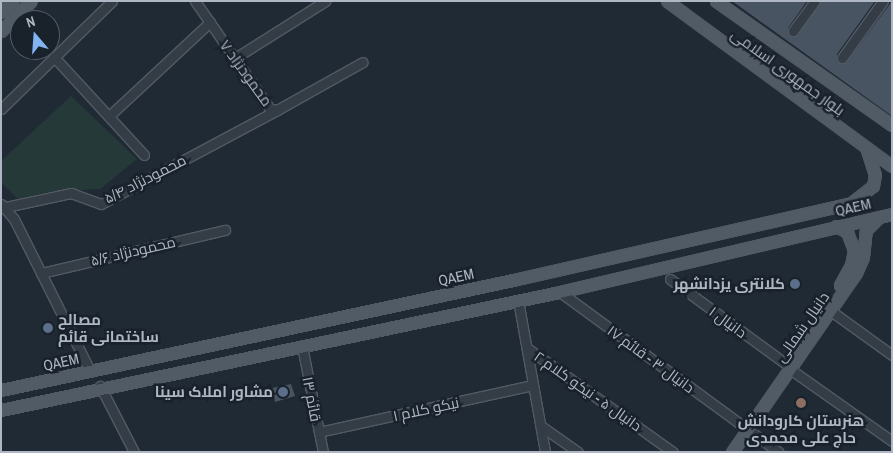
<!DOCTYPE html>
<html>
<head>
<meta charset="utf-8">
<style>
	body { margin:0 }
	#map { position:relative; width:893px; height:453px; overflow:hidden; background:#202a35; font-family:"Archivo Narrow",Cairo,sans-serif }
	div>[style] { position:absolute }
	.green>* { inset:0; background:#253939 }
	.building>* { inset:0; background:#485461 }
	.roads { filter:drop-shadow(1px 0 #515a64) drop-shadow(-1px 0 #515a64) drop-shadow(0 1px #515a64) drop-shadow(0 -1px #515a64) }
	.minor>* { height:9px; margin:-4.5px; padding:0 4.5px; transform-origin:4.5px; border-radius:4.5px; background:#343c46 }
	.major>* { height:11px; margin:-5.5px; padding:0 5.5px; transform-origin:5.5px; border-radius:5.5px; background:#515b66 }
	.dots>* { width:14px; height:14px; translate:-50% -50%; box-sizing:border-box; border:2px solid #19212b; border-radius:50% }
	span { translate:-50% -50%; white-space:nowrap; text-align:center; line-height:1.15; -webkit-text-stroke:5px #19212b; paint-order:stroke }
	.street-label { font-size:15px; color:#aeb7c3 }
	.poi-label { font-size:15px; color:#aeb7c3; font-weight:700 }
	.right { translate:-100% -50%; text-align:right }
	.left { translate:0 -50%; text-align:left }
	.frame { position:absolute; inset:0; border:2px solid #aeb7c3; pointer-events:none }
	.north { position:absolute; left:10px; top:10px; width:50px; height:50px; box-sizing:border-box; background:#19212b; border:1px solid #555d68; border-radius:50%; rotate:342deg; font-size:14px; font-weight:700; line-height:20px; text-align:center; color:#aeb7c3 }
	.north::after { content:''; display:block; margin:auto; width:18px; height:22px; background:#82b3f3; clip-path:polygon(50% 0,100% 100%,50% 72%,0 100%) }
</style>
</head>
<body>
<div id="map">
	<div class="green">
		<i style="clip-path:polygon(71px 96px,137px 159px,100px 189px,49px 192px,18px 199px,1px 182px,1px 161px)"></i>
	</div>
	<div class="building">
		<i style="clip-path:polygon(732px 1px,807px 1px,788px 28px,788px 34px,793px 37px,798px 35px,821px 1px,875px 1px,837px 54px,837px 61px,842px 64px,847px 62px,892px 1px,892px 116px)"></i>
		<i style="clip-path:polygon(291px 384px,295px 396px,275px 402px,272px 388px)"></i>
	</div>
	<div class="roads">
		<div class="minor">
			<i style="left:195px;top:1px;width:131px;rotate:55.2deg"></i>
			<i style="left:270px;top:109px;width:7px;rotate:8deg"></i>
			<i style="left:277px;top:110px;width:98px;rotate:-29.2deg"></i>
			<i style="left:793px;top:31px;width:37px;rotate:-54deg"></i>
			<i style="left:54px;top:57px;width:133px;rotate:47.4deg"></i>
			<i style="left:235px;top:58px;width:107px;rotate:-32.3deg"></i>
			<i style="left:842px;top:58px;width:70px;rotate:-54.3deg"></i>
			<i style="left:1px;top:109px;width:155px;rotate:-44.2deg"></i>
			<i style="left:109px;top:116px;width:138px;rotate:-42.9deg"></i>
			<i style="left:1px;top:204px;width:20px;rotate:49deg"></i>
			<i style="left:14px;top:219px;width:170px;rotate:63.4deg"></i>
			<i style="left:1px;top:208px;width:72px;rotate:-12.1deg"></i>
			<i style="left:71px;top:193px;width:32px;rotate:20deg"></i>
			<i style="left:101px;top:204px;width:200px;rotate:-28.1deg"></i>
			<i style="left:41px;top:273px;width:189px;rotate:-13.2deg"></i>
			<i style="left:670px;top:279px;width:144px;rotate:36.2deg"></i>
			<i style="left:560px;top:292px;width:225px;rotate:36.2deg"></i>
			<i style="left:518px;top:300px;width:154px;rotate:79.9deg"></i>
			<i style="left:831px;top:311px;width:75px;rotate:35.8deg"></i>
			<i style="left:302px;top:346px;width:108px;rotate:78.8deg"></i>
			<i style="left:527px;top:348px;width:179px;rotate:35.5deg"></i>
			<i style="left:790px;top:369px;width:125px;rotate:35.2deg"></i>
			<i style="left:100px;top:386px;width:74px;rotate:62.7deg"></i>
			<i style="left:541px;top:426px;width:45px;rotate:35.1deg"></i>
			<i style="left:747px;top:429px;width:39px;rotate:36deg"></i>
			<i style="left:319px;top:432px;width:219px;rotate:-12.4deg"></i>
		</div>
		<div class="major">
			<i style="left:667px;top:1px;width:279px;rotate:36.3deg"></i>
			<i style="left:716px;top:1px;width:215px;rotate:35.2deg"></i>
			<i style="left:1px;top:12px;width:16px;rotate:-43deg"></i>
			<i style="left:1px;top:31px;width:42px;rotate:-45deg"></i>
			<i style="left:836px;top:226px;width:13px;rotate:29deg"></i>
			<i style="left:847px;top:232px;width:19px;rotate:69deg"></i>
			<i style="left:854px;top:250px;width:15px;rotate:101deg"></i>
			<i style="left:851px;top:265px;width:23px;rotate:119deg"></i>
			<i style="left:1px;top:390px;width:524px;rotate:-12.13deg"></i>
			<i style="left:513px;top:280px;width:347px;rotate:-12.8deg"></i>
			<i style="left:851px;top:203px;width:28px;rotate:-38deg"></i>
			<i style="left:873px;top:186px;width:11px;rotate:-80deg"></i>
			<i style="left:875px;top:175px;width:28px;rotate:-108deg"></i>
			<i style="left:1px;top:410px;width:566px;rotate:-11.93deg"></i>
			<i style="left:555px;top:293px;width:346px;rotate:-13.2deg"></i>
			<i style="left:732px;top:452px;width:218px;rotate:-55.3deg"></i>
			<i style="left:856px;top:273px;width:17px;rotate:-66deg"></i>
			<i style="left:863px;top:257px;width:27px;rotate:-84deg"></i>
			<i style="left:866px;top:230px;width:18px;rotate:-45deg"></i>
		</div>
	</div>
	<div class="dots">
		<i style="left:795px;top:284px;background:#5c6f8a"></i>
		<i style="left:48px;top:328px;background:#5c6f8a"></i>
		<i style="left:283px;top:392px;background:#5c6f8a"></i>
		<i style="left:801px;top:403px;background:#8d6e63"></i>
	</div>
	<div class="street-label">
		<span style="left:788px;top:72px;rotate:36deg">بلوار جمهوری اسلامی</span>
		<span style="left:246px;top:73px;rotate:54deg">محمودنژاد ۷</span>
		<span style="left:145px;top:179px;rotate:-27deg">محمودنژاد ۵/۴</span>
		<span style="left:853px;top:207px;rotate:-13deg">QAEM</span>
		<span style="left:133px;top:251px;rotate:-13deg">محمودنژاد ۵/۶</span>
		<span style="left:456px;top:277px;rotate:-12deg">QAEM</span>
		<span style="left:728px;top:322px;rotate:36deg">دانیال ۱</span>
		<span style="left:802px;top:327px;rotate:-55deg">دانیال شمالی</span>
		<span style="left:651px;top:359px;rotate:36deg">دانیال ۳ - قائم ۱۷</span>
		<span style="left:61px;top:362px;rotate:-12deg">QAEM</span>
		<span style="left:588px;top:391px;rotate:35deg">دانیال ۵ - نیکو کلام ۲</span>
		<span style="left:312px;top:399px;rotate:79deg">قائم ۱۳</span>
		<span style="left:426px;top:409px;rotate:-12deg">نیکو کلام ۱</span>
	</div>
	<div class="poi-label">
		<span class="right" style="left:785px;top:284px">کلانتری یزدانشهر</span>
		<span class="left" style="left:58px;top:328px">مصالح<br>ساختمانی قائم</span>
		<span class="right" style="left:273px;top:392px">مشاور املاک سینا</span>
		<span style="left:801px;top:429px">هنرستان کارودانش<br>حاج علی محمدی</span>
	</div>
	<div class="frame"></div>
	<div class="north">N</div>
</div>
</body>
</html>
